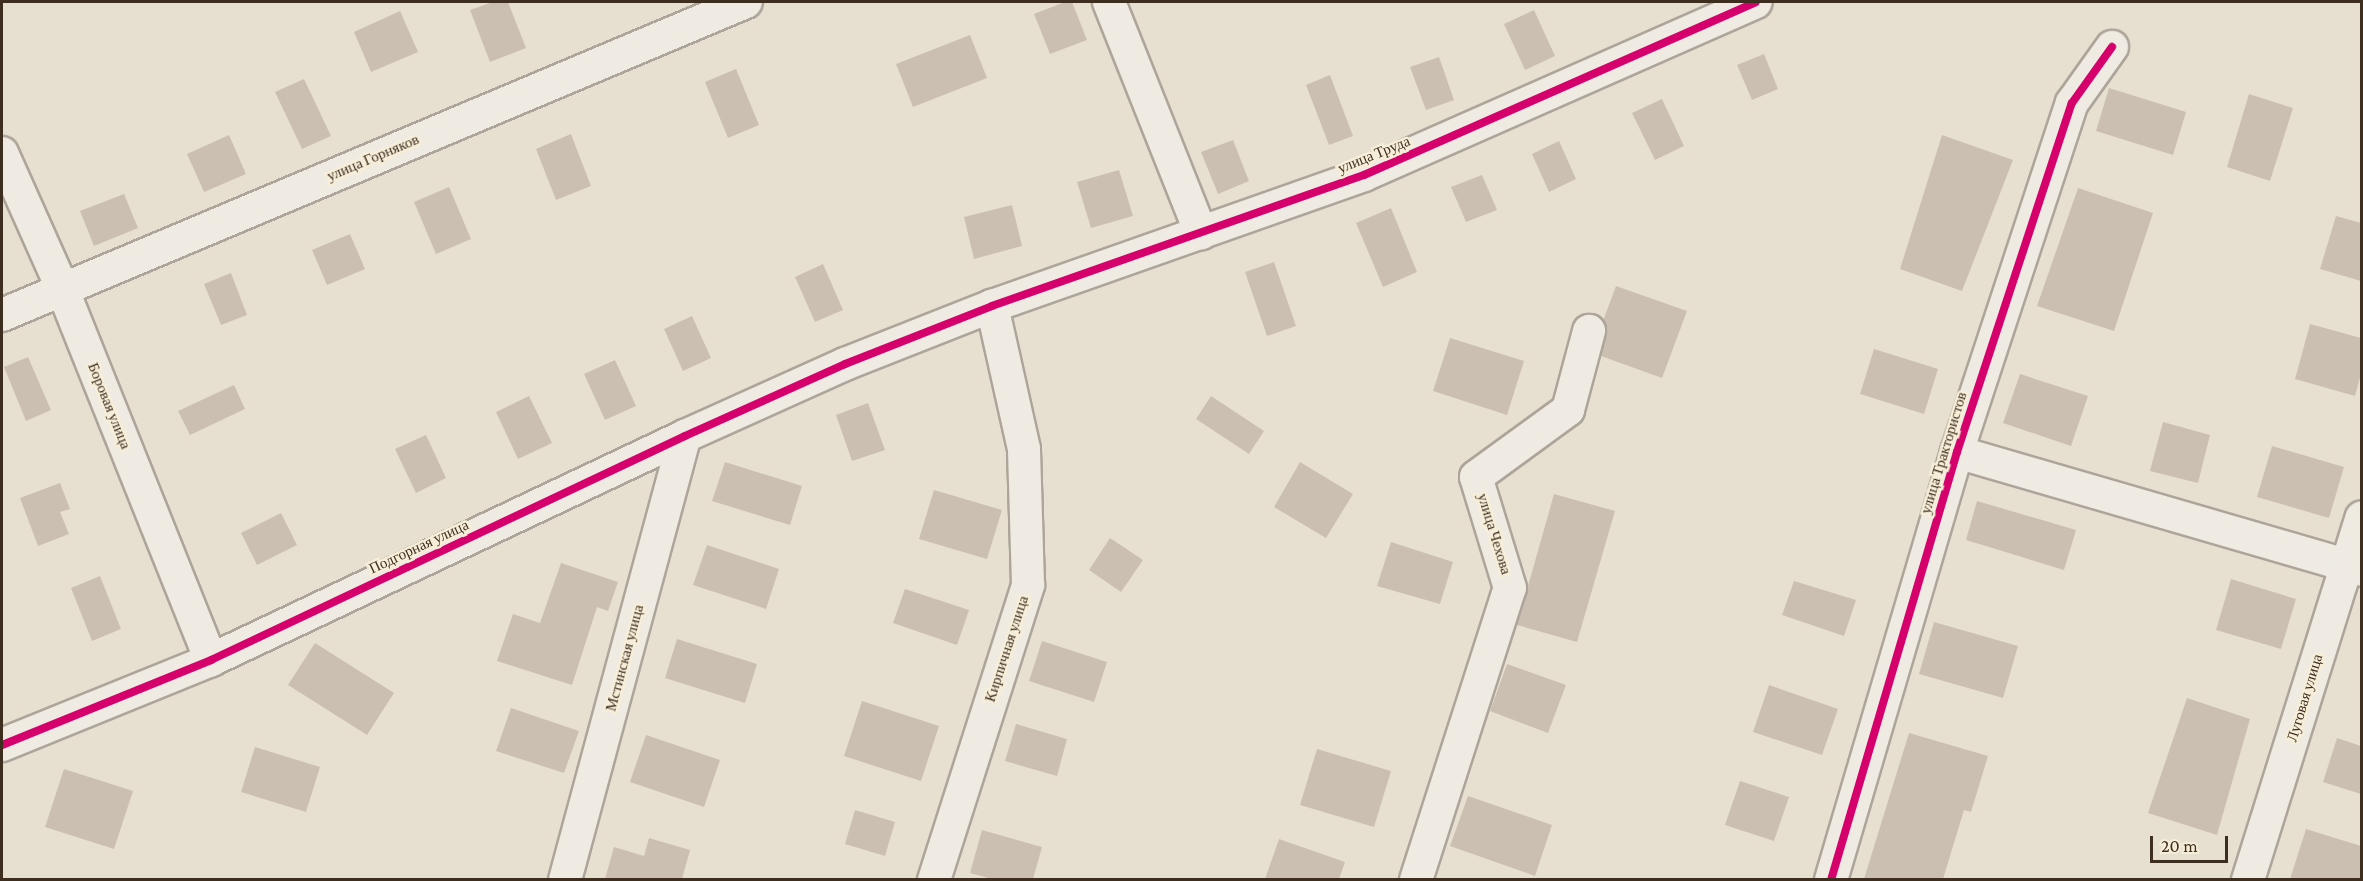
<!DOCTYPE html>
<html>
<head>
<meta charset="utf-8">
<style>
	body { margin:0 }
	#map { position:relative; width:2363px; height:881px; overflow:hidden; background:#e7e0d1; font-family:"Crimson Pro",serif }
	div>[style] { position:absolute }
	.building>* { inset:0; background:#cbbfb2 }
	.roads { filter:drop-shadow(2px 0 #ada599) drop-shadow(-2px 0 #ada599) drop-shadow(0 2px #ada599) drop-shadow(0 -2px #ada599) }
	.minor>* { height:32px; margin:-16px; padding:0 16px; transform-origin:16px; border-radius:16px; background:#efebe3 }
	.cycleway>* { height:8px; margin:-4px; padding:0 4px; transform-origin:4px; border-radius:4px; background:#d6006c }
	span { translate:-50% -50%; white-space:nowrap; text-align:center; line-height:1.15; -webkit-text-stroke:5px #f7eed8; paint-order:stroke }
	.street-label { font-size:15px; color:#3d2e20 }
	.frame { position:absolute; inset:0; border:3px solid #3d2e20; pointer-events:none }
	.scale { position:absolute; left:2150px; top:836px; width:78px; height:27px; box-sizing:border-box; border:3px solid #3d2e20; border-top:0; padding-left:8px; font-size:18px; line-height:21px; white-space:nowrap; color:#3d2e20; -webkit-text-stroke:4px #f7eed8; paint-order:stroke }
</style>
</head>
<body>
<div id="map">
	<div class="building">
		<i style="clip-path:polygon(493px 2px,508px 2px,526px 48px,490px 62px,470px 10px)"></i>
		<i style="clip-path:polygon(1065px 2px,1072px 2px,1087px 40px,1050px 54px,1034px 14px)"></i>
		<i style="clip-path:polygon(1534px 10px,1555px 56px,1525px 70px,1504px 24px)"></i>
		<i style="clip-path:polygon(400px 11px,418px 52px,371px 72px,354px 32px)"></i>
		<i style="clip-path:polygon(970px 35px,987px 78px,913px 107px,896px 64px)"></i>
		<i style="clip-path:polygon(1764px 54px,1778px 89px,1752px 100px,1737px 65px)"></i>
		<i style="clip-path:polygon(1439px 57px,1454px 100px,1426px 110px,1410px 67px)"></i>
		<i style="clip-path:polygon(736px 69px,759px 125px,728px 138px,705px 82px)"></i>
		<i style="clip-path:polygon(1330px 75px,1353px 136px,1329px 145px,1306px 85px)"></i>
		<i style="clip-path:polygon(304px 79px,331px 136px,302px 149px,275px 92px)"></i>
		<i style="clip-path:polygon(2109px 88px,2186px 112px,2173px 155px,2096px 131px)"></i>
		<i style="clip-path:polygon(2249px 94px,2293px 108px,2270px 181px,2227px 167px)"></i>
		<i style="clip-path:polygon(1662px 99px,1684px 146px,1655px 160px,1632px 113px)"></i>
		<i style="clip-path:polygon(571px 134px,591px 186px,556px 200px,536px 149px)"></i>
		<i style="clip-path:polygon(229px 135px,246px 174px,204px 192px,187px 154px)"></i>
		<i style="clip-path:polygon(1942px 135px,2013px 160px,1962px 291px,1900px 269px)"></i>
		<i style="clip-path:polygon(1233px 140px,1249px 181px,1218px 194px,1201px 152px)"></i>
		<i style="clip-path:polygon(1559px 141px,1576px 179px,1549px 192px,1532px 154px)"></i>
		<i style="clip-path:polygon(1119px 170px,1133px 216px,1091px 228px,1077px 182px)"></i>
		<i style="clip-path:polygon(1482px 175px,1497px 210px,1466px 222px,1451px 187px)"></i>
		<i style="clip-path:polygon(449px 187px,471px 239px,436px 254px,414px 202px)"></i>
		<i style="clip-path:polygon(2078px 188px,2153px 213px,2114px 331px,2037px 306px)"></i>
		<i style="clip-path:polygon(124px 194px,138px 228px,94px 246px,80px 211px)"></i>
		<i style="clip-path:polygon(1012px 205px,1022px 246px,974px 259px,964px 217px)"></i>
		<i style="clip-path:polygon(1391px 208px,1417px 272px,1383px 287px,1356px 223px)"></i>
		<i style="clip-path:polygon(2336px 216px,2361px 223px,2361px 281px,2320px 269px)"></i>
		<i style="clip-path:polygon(350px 234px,365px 269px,327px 285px,312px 250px)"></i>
		<i style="clip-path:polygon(1274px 262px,1296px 326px,1267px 336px,1245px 272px)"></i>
		<i style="clip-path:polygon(823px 264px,843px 310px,815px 322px,795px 277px)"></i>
		<i style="clip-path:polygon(231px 273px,247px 315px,221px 325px,204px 284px)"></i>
		<i style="clip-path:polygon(1616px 286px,1687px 311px,1662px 378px,1601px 356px,1606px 335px,1603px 321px)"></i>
		<i style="clip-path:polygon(692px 316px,711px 358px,683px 371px,664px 329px)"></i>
		<i style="clip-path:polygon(2310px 324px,2361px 338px,2361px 374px,2355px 396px,2295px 379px)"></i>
		<i style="clip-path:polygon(1450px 338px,1524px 361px,1507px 415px,1433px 391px)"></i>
		<i style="clip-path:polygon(1874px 349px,1938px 369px,1924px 414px,1860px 394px)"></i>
		<i style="clip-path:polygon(28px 357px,51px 410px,26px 421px,4px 367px)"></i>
		<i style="clip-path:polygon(615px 360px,636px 406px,605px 420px,584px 374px)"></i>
		<i style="clip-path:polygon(2020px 374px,2088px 396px,2071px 446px,2003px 423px)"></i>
		<i style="clip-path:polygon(234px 385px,245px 409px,190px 435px,178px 411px)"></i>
		<i style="clip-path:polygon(529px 396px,552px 443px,518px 459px,496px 412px)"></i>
		<i style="clip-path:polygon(1211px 396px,1264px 431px,1249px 454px,1196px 419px)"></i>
		<i style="clip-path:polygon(868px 403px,885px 450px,852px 461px,836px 415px)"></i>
		<i style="clip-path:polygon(2163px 422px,2210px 435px,2198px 483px,2150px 471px)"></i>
		<i style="clip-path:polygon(426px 435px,446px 478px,416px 493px,395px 449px)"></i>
		<i style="clip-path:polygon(2272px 446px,2344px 467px,2329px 518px,2257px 497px)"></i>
		<i style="clip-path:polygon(725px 462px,802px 486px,790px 525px,712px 501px)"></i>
		<i style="clip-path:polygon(1300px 462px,1353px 494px,1326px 538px,1274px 507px)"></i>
		<i style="clip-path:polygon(60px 483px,70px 509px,60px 512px,69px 534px,38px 546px,20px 498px)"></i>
		<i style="clip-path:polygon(934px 490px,1002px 510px,987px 559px,919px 539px)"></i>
		<i style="clip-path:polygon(1554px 494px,1615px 511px,1577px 642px,1517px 625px)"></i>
		<i style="clip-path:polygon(1977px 501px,2076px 530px,2064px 570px,1966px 540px)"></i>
		<i style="clip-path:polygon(281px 513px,297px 545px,257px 565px,241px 533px)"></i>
		<i style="clip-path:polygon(1110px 538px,1143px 560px,1121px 592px,1089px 570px)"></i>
		<i style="clip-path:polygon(1391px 542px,1453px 562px,1440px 604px,1377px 586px)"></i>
		<i style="clip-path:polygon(707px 545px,779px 569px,766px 609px,693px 585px)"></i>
		<i style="clip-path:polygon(561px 563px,618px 582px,608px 611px,597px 607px,572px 685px,497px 661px,513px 614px,540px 623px)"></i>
		<i style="clip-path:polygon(100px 576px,121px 629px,92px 641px,71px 588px)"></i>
		<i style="clip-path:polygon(2231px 579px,2296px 599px,2281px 649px,2216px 630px)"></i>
		<i style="clip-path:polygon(1794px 581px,1856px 600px,1844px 636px,1782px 615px)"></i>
		<i style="clip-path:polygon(905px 589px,969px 610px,957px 645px,893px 623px)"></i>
		<i style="clip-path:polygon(1934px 622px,2018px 646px,2003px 698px,1919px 674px)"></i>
		<i style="clip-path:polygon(677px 639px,757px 664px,745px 703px,665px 678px)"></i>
		<i style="clip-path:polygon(1042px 641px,1107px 662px,1094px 702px,1029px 681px)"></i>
		<i style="clip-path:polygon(315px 643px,394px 693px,367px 735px,288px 685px)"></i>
		<i style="clip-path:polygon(1507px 664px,1566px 685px,1548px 733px,1490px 711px)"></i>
		<i style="clip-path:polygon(1769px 685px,1838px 709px,1822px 755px,1753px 732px)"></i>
		<i style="clip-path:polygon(2187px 698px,2250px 719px,2217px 835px,2148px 813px)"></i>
		<i style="clip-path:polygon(862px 701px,939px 726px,921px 781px,844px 756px)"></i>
		<i style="clip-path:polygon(511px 708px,579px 731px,564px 773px,496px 751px)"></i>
		<i style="clip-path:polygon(1016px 724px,1067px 739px,1057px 776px,1005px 761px)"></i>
		<i style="clip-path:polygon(1909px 733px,1988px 756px,1971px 812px,1964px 810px,1943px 879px,1864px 879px)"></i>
		<i style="clip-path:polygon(646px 735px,720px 760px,704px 807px,630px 782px)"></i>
		<i style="clip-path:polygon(2337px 738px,2361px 746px,2361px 794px,2323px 782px)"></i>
		<i style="clip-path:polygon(255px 747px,320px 767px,306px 812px,241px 792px)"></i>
		<i style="clip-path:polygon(1317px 749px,1391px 771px,1374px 827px,1300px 805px)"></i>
		<i style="clip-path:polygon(64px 769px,133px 791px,114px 849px,45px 827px)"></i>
		<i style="clip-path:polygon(1740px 781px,1789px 797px,1774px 841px,1725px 825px)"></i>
		<i style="clip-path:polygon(1468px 796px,1552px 825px,1535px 876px,1450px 846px)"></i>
		<i style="clip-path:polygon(855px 810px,895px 822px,885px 856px,845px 844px)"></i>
		<i style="clip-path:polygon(2306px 829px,2361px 846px,2361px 879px,2290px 879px)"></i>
		<i style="clip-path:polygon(982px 830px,1042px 847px,1033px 879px,992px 879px,970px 873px)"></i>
		<i style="clip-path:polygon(649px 838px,690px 850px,682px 879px,605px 879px,614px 847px,644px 856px)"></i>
		<i style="clip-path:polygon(1279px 839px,1345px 862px,1339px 879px,1265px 879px)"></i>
	</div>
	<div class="roads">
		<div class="minor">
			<i style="left:1109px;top:2px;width:249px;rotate:68.3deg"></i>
			<i style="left:2px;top:153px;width:148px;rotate:66deg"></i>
			<i style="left:62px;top:288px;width:401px;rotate:68.2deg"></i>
			<i style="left:2px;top:315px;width:807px;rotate:-22.82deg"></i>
			<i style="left:1957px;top:452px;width:422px;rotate:16.2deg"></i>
			<i style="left:2px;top:745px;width:226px;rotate:-22.1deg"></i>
			<i style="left:211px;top:660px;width:524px;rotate:-25.29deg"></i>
			<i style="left:685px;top:436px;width:175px;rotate:-24.2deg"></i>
			<i style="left:845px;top:364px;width:158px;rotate:-21.5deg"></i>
			<i style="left:992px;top:306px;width:394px;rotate:-19.4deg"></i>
			<i style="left:1364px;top:175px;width:428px;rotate:-23.8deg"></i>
			<i style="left:565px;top:880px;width:460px;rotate:-74.9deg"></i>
			<i style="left:934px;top:880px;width:310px;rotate:-72.3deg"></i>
			<i style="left:1028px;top:585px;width:136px;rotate:-91.7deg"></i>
			<i style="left:1024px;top:449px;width:147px;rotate:-102.6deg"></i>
			<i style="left:1416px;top:880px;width:307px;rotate:-72.2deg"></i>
			<i style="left:1510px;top:588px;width:116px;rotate:-107deg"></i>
			<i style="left:1476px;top:477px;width:114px;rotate:-36.1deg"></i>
			<i style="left:1568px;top:410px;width:82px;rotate:-75.1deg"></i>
			<i style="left:1831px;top:880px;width:446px;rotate:-73.6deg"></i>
			<i style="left:1957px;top:452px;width:367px;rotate:-71.8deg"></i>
			<i style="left:2072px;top:103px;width:69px;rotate:-54.5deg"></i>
			<i style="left:2248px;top:880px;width:380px;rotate:-72.6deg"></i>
		</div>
	</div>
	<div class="cycleway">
		<i style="left:2px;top:745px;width:226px;rotate:-22.1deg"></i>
		<i style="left:211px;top:660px;width:524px;rotate:-25.29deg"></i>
		<i style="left:685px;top:436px;width:175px;rotate:-24.2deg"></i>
		<i style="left:845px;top:364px;width:158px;rotate:-21.5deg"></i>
		<i style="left:992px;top:306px;width:394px;rotate:-19.4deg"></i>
		<i style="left:1364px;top:175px;width:428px;rotate:-23.8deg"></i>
		<i style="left:1831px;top:880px;width:446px;rotate:-73.6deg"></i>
		<i style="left:1957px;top:452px;width:367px;rotate:-71.8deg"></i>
		<i style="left:2072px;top:103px;width:69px;rotate:-54.5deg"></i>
	</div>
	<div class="street-label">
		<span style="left:1374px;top:155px;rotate:-22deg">улица Труда</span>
		<span style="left:373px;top:158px;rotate:-23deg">улица Горняков</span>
		<span style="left:109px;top:406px;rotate:68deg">Боровая улица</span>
		<span style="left:1944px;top:453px;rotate:-73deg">улица Трактористов</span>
		<span style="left:1494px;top:534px;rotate:73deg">улица Чехова</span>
		<span style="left:419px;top:547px;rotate:-25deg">Подгорная улица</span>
		<span style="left:1007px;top:649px;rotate:-72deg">Кирпичная улица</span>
		<span style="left:625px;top:658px;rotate:-75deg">Мстинская улица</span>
		<span style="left:2305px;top:698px;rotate:-73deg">Луговая улица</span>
	</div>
	<div class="frame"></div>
	<div class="scale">20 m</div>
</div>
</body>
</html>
